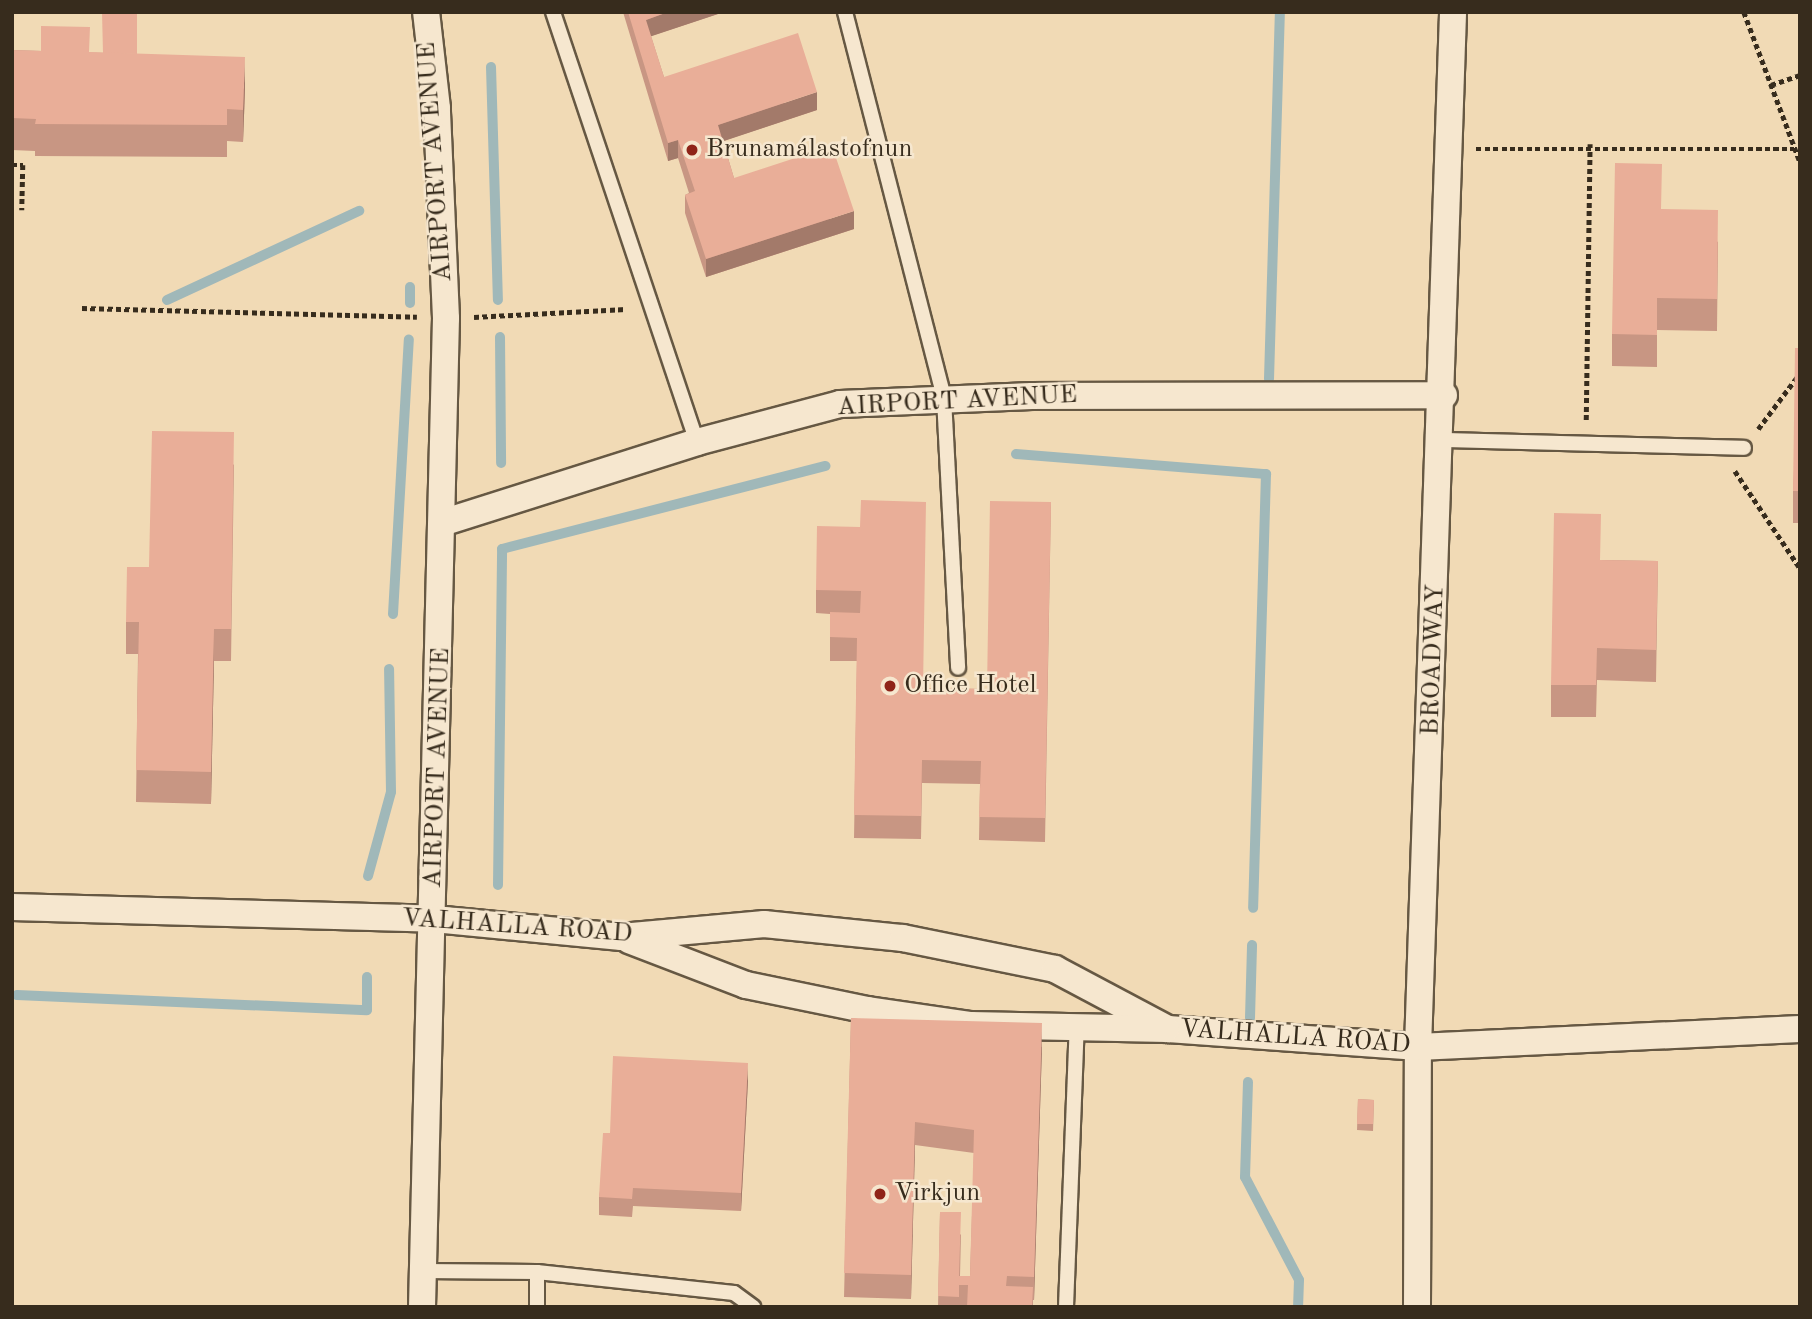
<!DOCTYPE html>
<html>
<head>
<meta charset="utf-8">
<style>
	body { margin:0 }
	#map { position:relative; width:1812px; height:1319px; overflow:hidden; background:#f1dab5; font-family:"Old Standard TT",serif }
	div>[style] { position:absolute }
	.stream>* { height:10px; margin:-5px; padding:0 5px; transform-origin:5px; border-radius:5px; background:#a0b8b9 }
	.path>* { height:4.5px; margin-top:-2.25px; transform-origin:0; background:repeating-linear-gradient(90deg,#372c1d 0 5px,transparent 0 8.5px) }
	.roads { filter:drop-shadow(2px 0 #665843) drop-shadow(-2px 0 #665843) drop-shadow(0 2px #665843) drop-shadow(0 -2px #665843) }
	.lane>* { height:14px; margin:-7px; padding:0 7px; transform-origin:7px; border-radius:7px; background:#f6e7cf }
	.street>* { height:26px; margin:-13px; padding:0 13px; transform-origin:13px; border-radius:13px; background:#f6e7cf }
	.wall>* { inset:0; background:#c89683 }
	.shaded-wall>* { inset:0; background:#a37a6a }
	.building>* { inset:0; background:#e9ae98 }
	.dots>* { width:19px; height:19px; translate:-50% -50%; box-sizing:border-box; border:4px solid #f6e7cf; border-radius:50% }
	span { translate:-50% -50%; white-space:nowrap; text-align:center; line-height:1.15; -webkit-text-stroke:5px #f6e7cf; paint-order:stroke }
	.poi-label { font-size:26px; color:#372c1d }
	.left { translate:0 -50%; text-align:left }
	.street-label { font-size:26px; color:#372c1d }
	.frame { position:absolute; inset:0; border:14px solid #372c1d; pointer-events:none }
</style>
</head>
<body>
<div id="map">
	<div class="stream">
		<i style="left:491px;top:67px;width:233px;rotate:88.3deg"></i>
		<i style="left:410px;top:287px;width:16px;rotate:90deg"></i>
		<i style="left:167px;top:300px;width:212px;rotate:-24.9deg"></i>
		<i style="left:500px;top:337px;width:126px;rotate:89.5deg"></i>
		<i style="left:1269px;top:379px;width:367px;rotate:-88.3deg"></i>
		<i style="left:1016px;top:454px;width:251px;rotate:4.6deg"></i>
		<i style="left:1266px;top:474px;width:434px;rotate:91.7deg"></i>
		<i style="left:393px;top:614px;width:275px;rotate:-86.7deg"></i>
		<i style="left:368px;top:876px;width:87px;rotate:-74.7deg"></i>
		<i style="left:391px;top:792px;width:123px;rotate:-90.9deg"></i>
		<i style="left:498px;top:885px;width:336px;rotate:-89.3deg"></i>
		<i style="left:502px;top:549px;width:334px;rotate:-14.4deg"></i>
		<i style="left:17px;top:995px;width:350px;rotate:2.5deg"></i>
		<i style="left:367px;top:1010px;width:33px;rotate:-90deg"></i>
		<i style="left:1250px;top:1018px;width:73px;rotate:-88.4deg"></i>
		<i style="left:1248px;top:1082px;width:95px;rotate:91.8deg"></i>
		<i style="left:1245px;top:1177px;width:116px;rotate:62.3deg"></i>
		<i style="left:1299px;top:1280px;width:27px;rotate:92deg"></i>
	</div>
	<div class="path">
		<i style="left:1744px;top:12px;width:160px;rotate:69.5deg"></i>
		<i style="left:1771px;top:85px;width:31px;rotate:-19deg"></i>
		<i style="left:1476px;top:149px;width:318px"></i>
		<i style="left:12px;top:165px;width:11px"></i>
		<i style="left:23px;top:165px;width:45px;rotate:91.3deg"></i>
		<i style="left:82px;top:308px;width:335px;rotate:1.5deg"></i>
		<i style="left:474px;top:317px;width:152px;rotate:-3deg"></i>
		<i style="left:1586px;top:420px;width:276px;rotate:-89.2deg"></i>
		<i style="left:1758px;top:429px;width:70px;rotate:-53.1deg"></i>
		<i style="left:1735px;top:471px;width:117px;rotate:56.2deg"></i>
	</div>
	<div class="roads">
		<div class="lane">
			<i style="left:553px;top:12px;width:453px;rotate:71.5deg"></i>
			<i style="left:845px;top:12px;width:398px;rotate:75.6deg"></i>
			<i style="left:944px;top:398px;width:270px;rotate:87deg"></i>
			<i style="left:1443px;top:440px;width:301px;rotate:1.5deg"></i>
			<i style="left:423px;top:1271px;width:114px;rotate:0.5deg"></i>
			<i style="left:537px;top:1272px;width:198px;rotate:6.1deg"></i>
			<i style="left:734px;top:1293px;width:24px;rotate:36deg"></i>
			<i style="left:537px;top:1272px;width:35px;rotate:90deg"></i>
			<i style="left:1066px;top:1307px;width:280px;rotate:-87.8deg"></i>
		</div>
		<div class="street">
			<i style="left:445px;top:522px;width:264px;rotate:-17.6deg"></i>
			<i style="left:697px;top:442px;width:148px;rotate:-14.9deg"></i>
			<i style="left:840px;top:404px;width:192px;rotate:-2.4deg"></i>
			<i style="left:1032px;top:396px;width:412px;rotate:-0.1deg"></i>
			<i style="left:12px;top:907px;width:422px;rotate:1.6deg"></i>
			<i style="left:434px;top:919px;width:188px;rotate:5.5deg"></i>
			<i style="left:621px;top:937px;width:144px;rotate:-5.2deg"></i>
			<i style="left:764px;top:924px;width:140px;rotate:5.8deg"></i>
			<i style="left:903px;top:938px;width:155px;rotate:11.5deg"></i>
			<i style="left:1055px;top:969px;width:128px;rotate:28deg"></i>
			<i style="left:1168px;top:1029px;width:251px;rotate:4.1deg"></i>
			<i style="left:1418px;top:1047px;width:382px;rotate:-2.7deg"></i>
			<i style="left:629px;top:940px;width:125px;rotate:21deg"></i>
			<i style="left:746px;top:985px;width:125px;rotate:11.6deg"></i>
			<i style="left:868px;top:1010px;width:104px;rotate:8.3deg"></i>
			<i style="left:971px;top:1025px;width:195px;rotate:1.2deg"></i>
			<i style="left:422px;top:1307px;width:989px;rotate:-88.61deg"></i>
			<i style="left:446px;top:318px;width:210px;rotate:-92.5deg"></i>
			<i style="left:437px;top:108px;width:97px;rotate:-96.5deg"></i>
			<i style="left:1417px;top:1307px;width:260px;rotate:-89.8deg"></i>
			<i style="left:1418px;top:1047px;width:1036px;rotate:-88.06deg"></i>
		</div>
	</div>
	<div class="wall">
		<i style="clip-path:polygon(623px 12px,724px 12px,651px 36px,664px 77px,817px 110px,723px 141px,734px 178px,854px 229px,706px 277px,685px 213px,685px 195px,689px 193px,678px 158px,668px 161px)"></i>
		<i style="clip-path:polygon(12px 50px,137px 54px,245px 89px,243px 142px,227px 141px,227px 157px,35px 156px,35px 151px,12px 150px)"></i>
		<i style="clip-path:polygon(1662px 209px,1718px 242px,1717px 331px,1657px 330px,1657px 367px,1612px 366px,1612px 334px)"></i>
		<i style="clip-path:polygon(1800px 348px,1800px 523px,1793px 523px,1793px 491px)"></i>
		<i style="clip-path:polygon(234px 464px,231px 661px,214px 661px,211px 804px,136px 802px,138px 654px,126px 654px,126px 622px,149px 567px)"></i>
		<i style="clip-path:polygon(1051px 502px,1045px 842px,979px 840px,980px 784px,922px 783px,921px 839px,854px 838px,857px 661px,830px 661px,830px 614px,816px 613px,816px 590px,860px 527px,923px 688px,987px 689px)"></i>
		<i style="clip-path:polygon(1601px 560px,1658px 561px,1656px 682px,1597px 680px,1596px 717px,1551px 717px,1551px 685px)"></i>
		<i style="clip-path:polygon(851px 1018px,1042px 1047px,1034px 1300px,1033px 1300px,1033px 1307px,938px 1307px,940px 1212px,961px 1235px,960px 1276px,970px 1276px,974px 1153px,915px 1145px,911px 1299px,844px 1297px)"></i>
		<i style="clip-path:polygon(748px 1081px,741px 1211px,633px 1206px,632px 1217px,599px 1215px,599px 1197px,610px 1133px)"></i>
		<i style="clip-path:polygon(1358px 1099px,1374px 1100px,1373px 1131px,1357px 1130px)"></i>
	</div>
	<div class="shaded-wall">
		<i style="clip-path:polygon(668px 12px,724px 12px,646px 38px,646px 20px)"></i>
		<i style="clip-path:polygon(245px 57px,245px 89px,243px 142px,243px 110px)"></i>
		<i style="clip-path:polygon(817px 92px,817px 110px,718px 143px,718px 125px)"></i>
		<i style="clip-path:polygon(678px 140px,678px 158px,668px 161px,668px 143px)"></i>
		<i style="clip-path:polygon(854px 211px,854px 229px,706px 277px,706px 259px)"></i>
		<i style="clip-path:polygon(214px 629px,214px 661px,211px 804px,211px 772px)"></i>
		<i style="clip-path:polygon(1042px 1023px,1042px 1047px,1034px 1300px,1034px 1277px)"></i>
		<i style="clip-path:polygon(748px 1063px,748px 1081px,741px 1211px,741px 1193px)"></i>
		<i style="clip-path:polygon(915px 1122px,915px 1145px,911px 1299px,911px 1275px)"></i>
	</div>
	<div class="building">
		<i style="clip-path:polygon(102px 12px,137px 12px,137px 54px,103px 53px)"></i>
		<i style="clip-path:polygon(628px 12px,668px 12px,646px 20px,664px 77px,798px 33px,817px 92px,718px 125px,734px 178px,832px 146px,854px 211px,706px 259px,685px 195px,695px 191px,678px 140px,668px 143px)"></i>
		<i style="clip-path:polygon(41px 26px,90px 27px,89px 52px,245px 57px,243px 110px,227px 109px,227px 125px,35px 124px,36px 119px,12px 118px,12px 50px,41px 51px)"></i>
		<i style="clip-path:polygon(1615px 163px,1662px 164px,1661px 209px,1718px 210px,1717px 299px,1657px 298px,1657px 335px,1612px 334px)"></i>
		<i style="clip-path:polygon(1795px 348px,1800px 348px,1800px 491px,1793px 491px)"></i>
		<i style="clip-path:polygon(152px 431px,234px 432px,231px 629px,214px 629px,211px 772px,136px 770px,139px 622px,126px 622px,127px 567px,149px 567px)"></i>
		<i style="clip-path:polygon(861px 500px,926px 502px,923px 688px,987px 689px,990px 501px,1051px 502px,1045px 818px,979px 817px,981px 761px,922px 760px,921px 816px,854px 815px,857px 638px,830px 637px,830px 612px,860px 613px,861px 591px,816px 590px,817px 526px,860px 527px)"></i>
		<i style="clip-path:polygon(1554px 513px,1601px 514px,1600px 560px,1658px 561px,1656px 650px,1597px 648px,1596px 685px,1551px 685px)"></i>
		<i style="clip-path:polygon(851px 1018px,1042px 1023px,1034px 1277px,1007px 1276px,1006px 1286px,1033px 1287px,1032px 1307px,967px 1307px,968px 1285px,959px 1285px,959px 1297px,938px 1296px,940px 1212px,961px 1212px,959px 1276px,970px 1276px,974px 1130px,915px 1122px,911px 1275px,844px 1273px)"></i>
		<i style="clip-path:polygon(613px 1056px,748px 1063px,741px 1193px,633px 1188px,632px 1199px,599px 1197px,603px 1133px,610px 1133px)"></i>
		<i style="clip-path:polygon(1358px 1099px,1374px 1100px,1373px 1124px,1357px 1124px)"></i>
	</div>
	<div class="dots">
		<i style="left:692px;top:150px;background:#8f2418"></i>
		<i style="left:890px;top:686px;background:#8f2418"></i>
		<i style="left:880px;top:1194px;background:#8f2418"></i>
	</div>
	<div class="poi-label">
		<span class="left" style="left:706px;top:150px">Brunamálastofnun</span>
		<span class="left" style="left:904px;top:686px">Office Hotel</span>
		<span class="left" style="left:894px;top:1194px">Virkjun</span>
	</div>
	<div class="street-label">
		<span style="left:436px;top:162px;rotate:-94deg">AIRPORT AVENUE</span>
		<span style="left:957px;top:402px;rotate:-3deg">AIRPORT AVENUE</span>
		<span style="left:1434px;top:660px;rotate:-88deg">BROADWAY</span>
		<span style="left:438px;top:768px;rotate:-88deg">AIRPORT AVENUE</span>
		<span style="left:517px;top:927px;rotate:4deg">VALHALLA ROAD</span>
		<span style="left:1295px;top:1038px;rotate:4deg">VALHALLA ROAD</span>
	</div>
	<div class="frame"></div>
</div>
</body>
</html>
